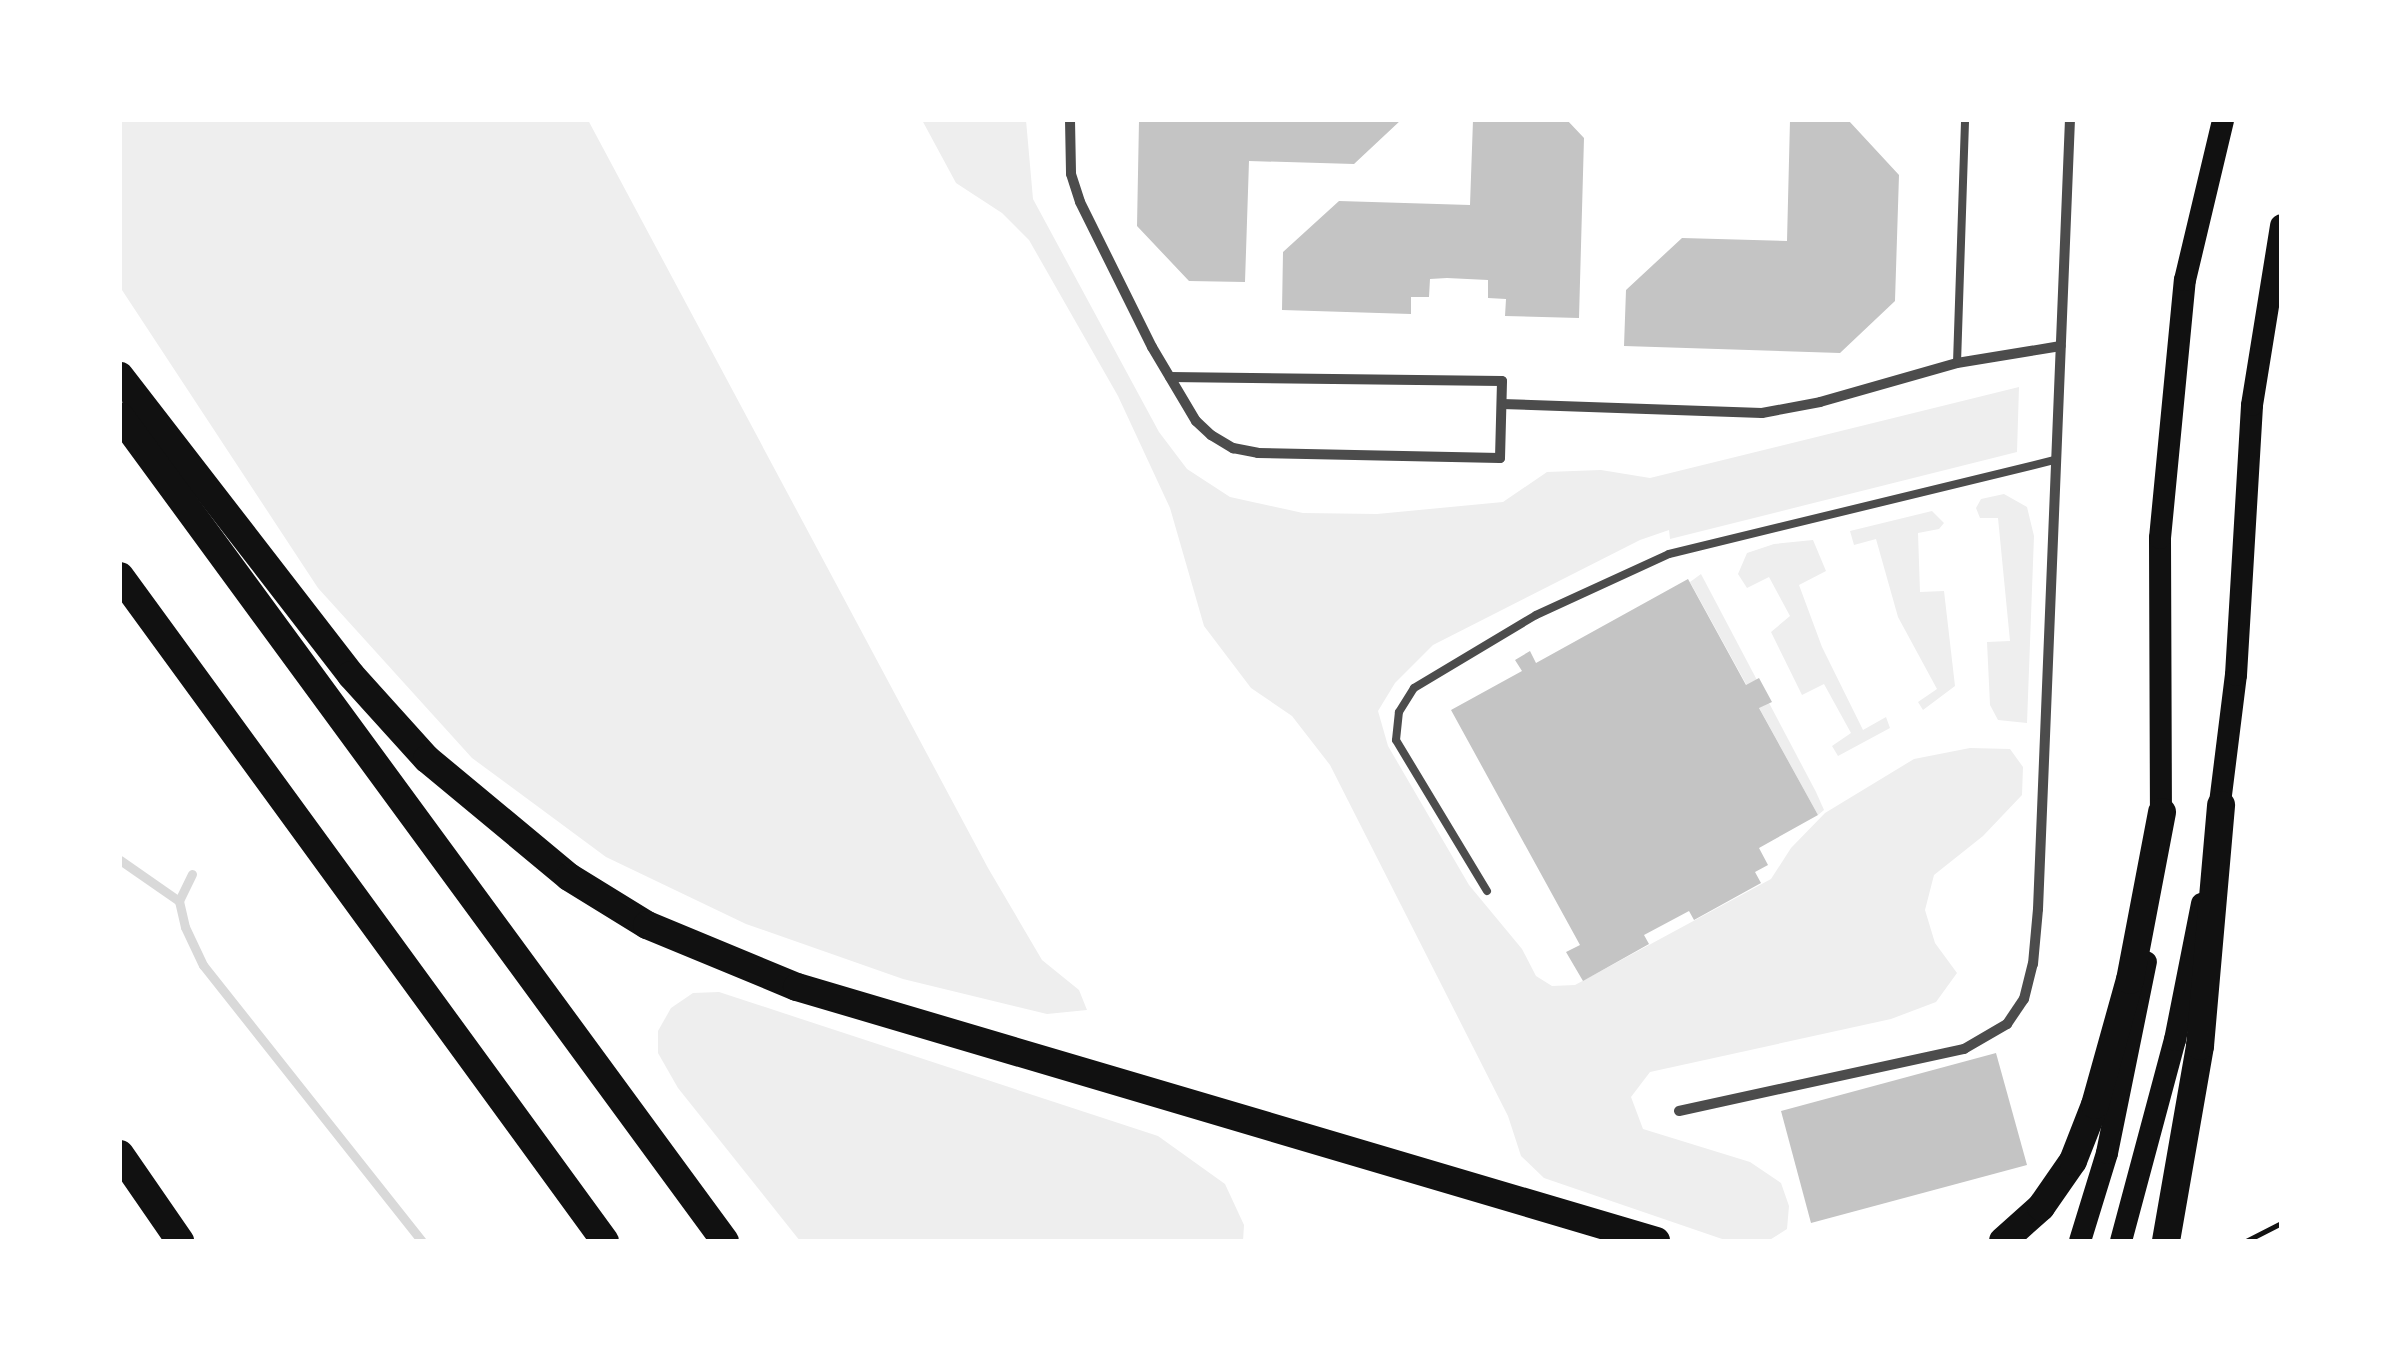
<!DOCTYPE html>
<html>
<head>
<meta charset="utf-8">
<style>
	body { margin:0 }
	#map { position:relative; width:2401px; height:1361px; overflow:hidden; background:#fff; font-family:"DM Sans",sans-serif }
	div>[style] { position:absolute }
	.green>* { inset:0; background:#eee }
	.stream>* { height:9px; margin:-4.5px; padding:0 4.5px; transform-origin:4.5px; border-radius:4.5px; background:#d9d9d9 }
	.building>* { inset:0; background:#c4c4c4 }
	.path>* { height:5px; margin:-2.5px; padding:0 2.5px; transform-origin:2.5px; border-radius:2.5px; background:#111 }
	.service>* { height:8px; margin:-4px; padding:0 4px; transform-origin:4px; border-radius:4px; background:#4c4c4c }
	.minor>* { height:10px; margin:-5px; padding:0 5px; transform-origin:5px; border-radius:5px; background:#4c4c4c }
	.primary>* { height:22px; margin:-11px; padding:0 11px; transform-origin:11px; border-radius:11px; background:#111 }
	.motorway>* { height:28px; margin:-14px; padding:0 14px; transform-origin:14px; border-radius:14px; background:#111 }
	span { translate:-50% -50%; white-space:nowrap; text-align:center; line-height:1.15; -webkit-text-stroke:10px #fff; paint-order:stroke }
	.frame { position:absolute; inset:0; border:122px solid #fff; pointer-events:none }
</style>
</head>
<body>
<div id="map">
	<div class="green">
		<i style="clip-path:polygon(120px 120px,588px 120px,988px 868px,1042px 960px,1079px 990px,1087px 1010px,1047px 1014px,903px 979px,746px 924px,606px 857px,472px 758px,318px 588px,120px 287px)"></i>
		<i style="clip-path:polygon(922px 120px,1026px 120px,1033px 199px,1159px 432px,1187px 469px,1230px 497px,1303px 513px,1377px 514px,1503px 502px,1547px 472px,1601px 470px,1650px 478px,2019px 387px,2017px 452px,1670px 539px,1669px 530px,1640px 540px,1433px 645px,1395px 683px,1378px 711px,1388px 746px,1469px 885px,1522px 949px,1536px 976px,1552px 986px,1575px 985px,1771px 879px,1791px 848px,1825px 813px,1914px 759px,1970px 748px,2010px 749px,2023px 767px,2022px 795px,1983px 836px,1934px 875px,1925px 910px,1935px 943px,1957px 973px,1936px 1002px,1891px 1019px,1650px 1072px,1631px 1097px,1643px 1129px,1750px 1162px,1781px 1183px,1789px 1206px,1787px 1229px,1768px 1241px,1728px 1241px,1544px 1178px,1521px 1156px,1508px 1116px,1330px 765px,1292px 716px,1251px 688px,1204px 626px,1170px 508px,1118px 396px,1029px 240px,1002px 213px,956px 183px)"></i>
		<i style="clip-path:polygon(2004px 494px,2027px 507px,2034px 536px,2027px 723px,1998px 720px,1990px 705px,1987px 642px,2010px 641px,1998px 518px,1980px 518px,1976px 508px,1981px 499px)"></i>
		<i style="clip-path:polygon(1932px 511px,1944px 523px,1939px 529px,1918px 533px,1920px 592px,1944px 591px,1955px 686px,1923px 710px,1918px 702px,1937px 689px,1898px 617px,1876px 539px,1854px 545px,1850px 531px)"></i>
		<i style="clip-path:polygon(1813px 540px,1826px 571px,1799px 585px,1822px 647px,1863px 730px,1886px 717px,1890px 728px,1838px 756px,1832px 746px,1851px 733px,1824px 684px,1802px 695px,1771px 632px,1790px 616px,1769px 577px,1747px 588px,1738px 574px,1747px 553px,1774px 544px)"></i>
		<i style="clip-path:polygon(1701px 574px,1816px 792px,1824px 810px,1818px 815px,1690px 582px)"></i>
		<i style="clip-path:polygon(719px 992px,1158px 1136px,1225px 1184px,1244px 1225px,1243px 1241px,800px 1241px,678px 1088px,658px 1053px,658px 1031px,671px 1008px,693px 993px)"></i>
	</div>
	<div class="stream">
		<i style="left:120px;top:860px;width:72px;rotate:34.8deg"></i>
		<i style="left:192px;top:874px;width:30px;rotate:116deg"></i>
		<i style="left:179px;top:901px;width:27px;rotate:77deg"></i>
		<i style="left:185px;top:927px;width:42px;rotate:64.7deg"></i>
		<i style="left:203px;top:965px;width:352px;rotate:51.6deg"></i>
	</div>
	<div class="building">
		<i style="clip-path:polygon(1139px 120px,1401px 120px,1354px 164px,1249px 161px,1245px 282px,1189px 281px,1137px 226px)"></i>
		<i style="clip-path:polygon(1473px 120px,1567px 120px,1584px 138px,1579px 318px,1505px 316px,1506px 299px,1488px 298px,1488px 280px,1447px 278px,1430px 279px,1429px 297px,1411px 297px,1411px 314px,1282px 310px,1283px 252px,1339px 201px,1470px 205px)"></i>
		<i style="clip-path:polygon(1790px 120px,1849px 121px,1899px 175px,1895px 301px,1840px 353px,1624px 346px,1626px 290px,1682px 238px,1787px 241px)"></i>
		<i style="clip-path:polygon(1688px 579px,1746px 685px,1759px 678px,1772px 702px,1759px 708px,1818px 815px,1759px 848px,1768px 865px,1755px 872px,1761px 883px,1694px 920px,1689px 911px,1644px 935px,1649px 944px,1583px 981px,1566px 952px,1580px 945px,1451px 710px,1522px 671px,1515px 660px,1530px 651px,1536px 663px)"></i>
		<i style="clip-path:polygon(1996px 1053px,2027px 1165px,1811px 1223px,1781px 1111px)"></i>
	</div>
	<div class="path">
		<i style="left:2246px;top:1241px;width:39px;rotate:-27deg"></i>
	</div>
	<div class="service">
		<i style="left:1957px;top:363px;width:243px;rotate:-88.1deg"></i>
		<i style="left:1487px;top:891px;width:176px;rotate:-121.1deg"></i>
		<i style="left:1396px;top:740px;width:28px;rotate:-84deg"></i>
		<i style="left:1399px;top:712px;width:28px;rotate:-58deg"></i>
		<i style="left:1414px;top:688px;width:142px;rotate:-30.9deg"></i>
		<i style="left:1536px;top:615px;width:146px;rotate:-24.6deg"></i>
		<i style="left:1669px;top:554px;width:398px;rotate:-13.7deg"></i>
	</div>
	<div class="minor">
		<i style="left:1070px;top:120px;width:54px;rotate:88.9deg"></i>
		<i style="left:1071px;top:174px;width:29px;rotate:72deg"></i>
		<i style="left:1080px;top:202px;width:162px;rotate:63.6deg"></i>
		<i style="left:1152px;top:347px;width:86px;rotate:59.3deg"></i>
		<i style="left:1196px;top:421px;width:21px;rotate:43deg"></i>
		<i style="left:1211px;top:435px;width:26px;rotate:31deg"></i>
		<i style="left:1233px;top:448px;width:25px;rotate:11deg"></i>
		<i style="left:1258px;top:453px;width:242px;rotate:1.2deg"></i>
		<i style="left:1500px;top:458px;width:77px;rotate:-88.5deg"></i>
		<i style="left:1502px;top:381px;width:332px;rotate:-179.3deg"></i>
		<i style="left:1502px;top:404px;width:260px;rotate:2deg"></i>
		<i style="left:1762px;top:413px;width:59px;rotate:-10.7deg"></i>
		<i style="left:1820px;top:402px;width:142px;rotate:-15.9deg"></i>
		<i style="left:1957px;top:363px;width:105px;rotate:-9.3deg"></i>
		<i style="left:1679px;top:1111px;width:292px;rotate:-12.3deg"></i>
		<i style="left:1964px;top:1049px;width:50px;rotate:-30.2deg"></i>
		<i style="left:2007px;top:1024px;width:30px;rotate:-56deg"></i>
		<i style="left:2024px;top:999px;width:36px;rotate:-76deg"></i>
		<i style="left:2033px;top:964px;width:55px;rotate:-84.8deg"></i>
		<i style="left:2038px;top:909px;width:790px;rotate:-87.68deg"></i>
	</div>
	<div class="primary">
		<i style="left:2218px;top:819px;width:145px;rotate:-82.9deg"></i>
		<i style="left:2236px;top:675px;width:270px;rotate:-86.6deg"></i>
		<i style="left:2252px;top:405px;width:182px;rotate:-80.8deg"></i>
		<i style="left:2161px;top:826px;width:288px;rotate:-90.2deg"></i>
		<i style="left:2160px;top:538px;width:259px;rotate:-84.5deg"></i>
		<i style="left:2185px;top:280px;width:164px;rotate:-76.6deg"></i>
		<i style="left:2080px;top:1241px;width:92px;rotate:-72.9deg"></i>
		<i style="left:2107px;top:1153px;width:195px;rotate:-78.5deg"></i>
		<i style="left:2121px;top:1241px;width:208px;rotate:-75deg"></i>
		<i style="left:2175px;top:1040px;width:139px;rotate:-78.8deg"></i>
	</div>
	<div class="motorway">
		<i style="left:120px;top:376px;width:378px;rotate:52.3deg"></i>
		<i style="left:351px;top:675px;width:113px;rotate:47.9deg"></i>
		<i style="left:427px;top:759px;width:185px;rotate:39.7deg"></i>
		<i style="left:569px;top:877px;width:92px;rotate:31.6deg"></i>
		<i style="left:647px;top:925px;width:162px;rotate:22.5deg"></i>
		<i style="left:797px;top:987px;width:896px;rotate:16.47deg"></i>
		<i style="left:120px;top:416px;width:1023px;rotate:53.75deg"></i>
		<i style="left:120px;top:576px;width:823px;rotate:53.9deg"></i>
		<i style="left:120px;top:1154px;width:106px;rotate:55.4deg"></i>
		<i style="left:2003px;top:1241px;width:51px;rotate:-41.8deg"></i>
		<i style="left:2041px;top:1207px;width:56px;rotate:-55.2deg"></i>
		<i style="left:2073px;top:1161px;width:60px;rotate:-68.6deg"></i>
		<i style="left:2095px;top:1105px;width:130px;rotate:-74.4deg"></i>
		<i style="left:2130px;top:980px;width:171px;rotate:-79.2deg"></i>
		<i style="left:2166px;top:1241px;width:198px;rotate:-80.1deg"></i>
		<i style="left:2200px;top:1046px;width:242px;rotate:-85deg"></i>
	</div>
	<div class="frame"></div>
</div>
</body>
</html>
